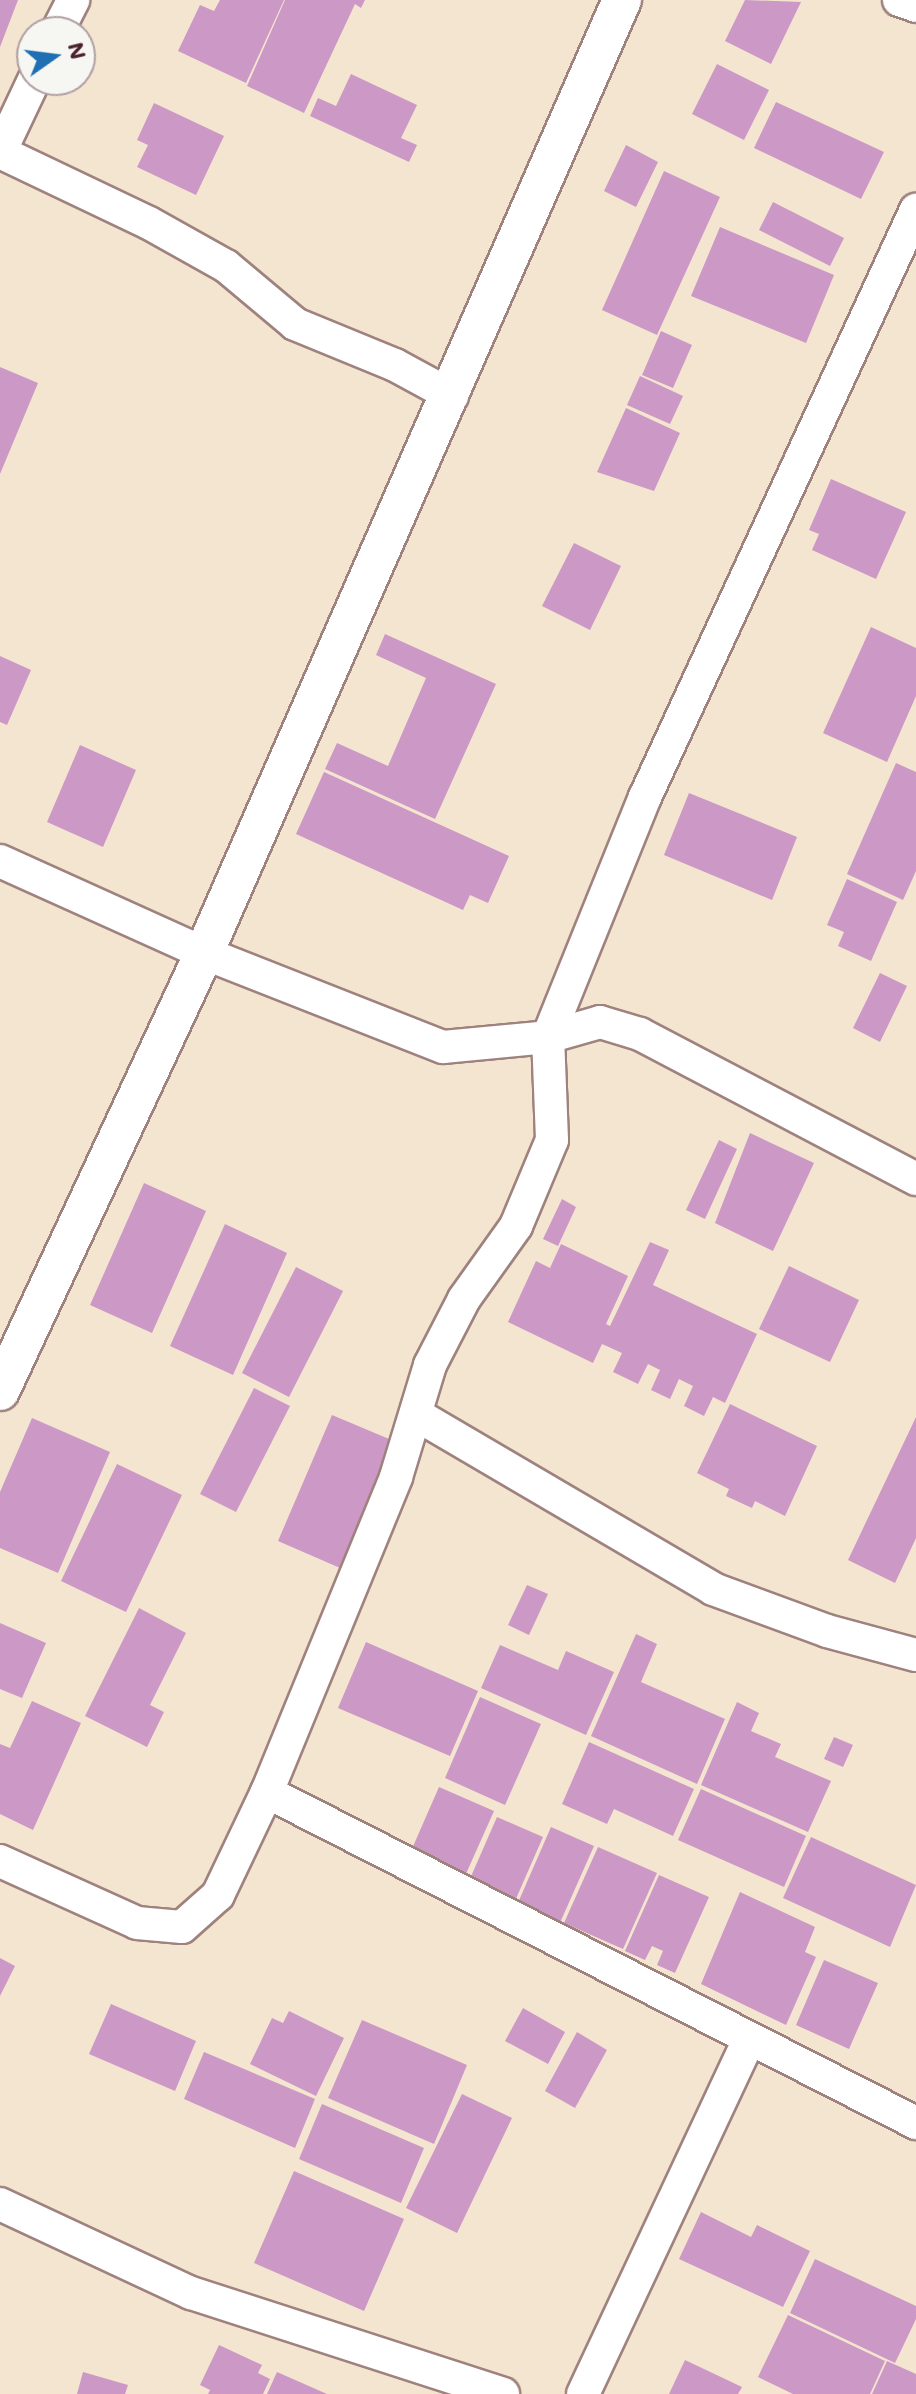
<!DOCTYPE html>
<html>
<head>
<meta charset="utf-8">
<style>
	body { margin:0 }
	#map { position:relative; width:916px; height:2394px; overflow:hidden; background:#f4e5d1; font-family:Mali,sans-serif }
	div>[style] { position:absolute }
	.building>* { inset:0; background:#cc98c5 }
	.roads { filter:drop-shadow(2px 0 #9f827e) drop-shadow(-2px 0 #9f827e) drop-shadow(0 2px #9f827e) drop-shadow(0 -2px #9f827e) }
	.minor>* { height:32px; margin:-16px; padding:0 16px; transform-origin:16px; border-radius:16px; background:#fff }
	.tertiary>* { height:38px; margin:-19px; padding:0 19px; transform-origin:19px; border-radius:19px; background:#fff }
	span { translate:-50% -50%; white-space:nowrap; text-align:center; line-height:1.15; -webkit-text-stroke:6px #f6f6f2; paint-order:stroke }
	.north { position:absolute; left:16px; top:16px; width:80px; height:80px; box-sizing:border-box; background:#f6f6f2; border:2px solid #b1a0a2; border-radius:50%; rotate:76deg; font-size:22px; font-weight:700; line-height:32px; text-align:center; color:#4a1f2b }
	.north::after { content:''; display:block; margin:auto; width:28px; height:36px; background:#1f6fb2; clip-path:polygon(50% 0,100% 100%,50% 72%,0 100%) }
</style>
</head>
<body>
<div id="map">
	<div class="building">
		<i style="clip-path:polygon(0 0,18px 0,0 47px)"></i>
		<i style="clip-path:polygon(220px 0,284px 0,246px 83px,178px 51px,200px 5px,214px 11px)"></i>
		<i style="clip-path:polygon(285px 0,365px 0,361px 8px,355px 4px,304px 113px,247px 86px)"></i>
		<i style="clip-path:polygon(745px 0,801px 2px,771px 64px,725px 41px)"></i>
		<i style="clip-path:polygon(717px 64px,769px 90px,744px 140px,692px 114px)"></i>
		<i style="clip-path:polygon(351px 74px,417px 105px,401px 138px,417px 145px,409px 162px,310px 116px,318px 98px,336px 106px)"></i>
		<i style="clip-path:polygon(776px 102px,884px 152px,861px 199px,754px 148px)"></i>
		<i style="clip-path:polygon(154px 103px,224px 136px,196px 195px,137px 167px,148px 145px,137px 140px)"></i>
		<i style="clip-path:polygon(626px 145px,658px 162px,636px 207px,604px 191px)"></i>
		<i style="clip-path:polygon(664px 171px,720px 197px,657px 335px,602px 310px)"></i>
		<i style="clip-path:polygon(773px 202px,844px 238px,830px 266px,759px 230px)"></i>
		<i style="clip-path:polygon(720px 227px,834px 275px,806px 343px,691px 296px)"></i>
		<i style="clip-path:polygon(661px 331px,692px 345px,673px 388px,642px 375px)"></i>
		<i style="clip-path:polygon(0 367px,38px 383px,0 474px)"></i>
		<i style="clip-path:polygon(640px 376px,683px 396px,670px 424px,627px 405px)"></i>
		<i style="clip-path:polygon(626px 408px,680px 433px,654px 491px,597px 472px)"></i>
		<i style="clip-path:polygon(831px 479px,906px 512px,876px 579px,812px 550px,819px 534px,809px 530px)"></i>
		<i style="clip-path:polygon(574px 543px,621px 566px,590px 630px,542px 606px)"></i>
		<i style="clip-path:polygon(871px 627px,916px 648px,916px 696px,887px 762px,823px 733px)"></i>
		<i style="clip-path:polygon(385px 634px,496px 684px,435px 819px,325px 769px,337px 743px,388px 766px,426px 678px,376px 655px)"></i>
		<i style="clip-path:polygon(0 656px,31px 670px,7px 725px,0 722px)"></i>
		<i style="clip-path:polygon(80px 745px,136px 770px,103px 847px,47px 822px)"></i>
		<i style="clip-path:polygon(896px 763px,916px 772px,916px 871px,903px 900px,847px 874px)"></i>
		<i style="clip-path:polygon(324px 772px,509px 856px,488px 903px,470px 895px,463px 910px,296px 834px)"></i>
		<i style="clip-path:polygon(689px 793px,797px 837px,772px 900px,664px 855px)"></i>
		<i style="clip-path:polygon(847px 879px,897px 902px,871px 961px,838px 946px,844px 932px,827px 925px)"></i>
		<i style="clip-path:polygon(880px 973px,907px 986px,880px 1042px,853px 1028px)"></i>
		<i style="clip-path:polygon(750px 1133px,814px 1163px,773px 1251px,715px 1223px)"></i>
		<i style="clip-path:polygon(719px 1140px,737px 1149px,705px 1219px,686px 1210px)"></i>
		<i style="clip-path:polygon(144px 1183px,206px 1211px,152px 1333px,90px 1305px)"></i>
		<i style="clip-path:polygon(562px 1199px,576px 1207px,558px 1246px,543px 1239px)"></i>
		<i style="clip-path:polygon(225px 1224px,287px 1253px,233px 1375px,170px 1346px)"></i>
		<i style="clip-path:polygon(650px 1242px,669px 1250px,653px 1285px,757px 1334px,725px 1403px,713px 1397px,704px 1416px,684px 1406px,693px 1386px,679px 1379px,670px 1399px,651px 1390px,660px 1370px,648px 1364px,638px 1384px,613px 1372px,622px 1353px,602px 1344px,593px 1363px,508px 1322px,536px 1261px,550px 1268px,561px 1244px,628px 1276px,606px 1324px,610px 1326px)"></i>
		<i style="clip-path:polygon(789px 1266px,859px 1300px,830px 1362px,759px 1329px)"></i>
		<i style="clip-path:polygon(296px 1267px,343px 1291px,289px 1397px,242px 1373px)"></i>
		<i style="clip-path:polygon(254px 1388px,290px 1406px,236px 1512px,200px 1494px)"></i>
		<i style="clip-path:polygon(730px 1404px,817px 1446px,785px 1516px,755px 1501px,752px 1508px,726px 1496px,729px 1489px,697px 1473px)"></i>
		<i style="clip-path:polygon(332px 1415px,401px 1444px,347px 1571px,278px 1541px)"></i>
		<i style="clip-path:polygon(916px 1417px,916px 1538px,895px 1583px,848px 1560px)"></i>
		<i style="clip-path:polygon(32px 1418px,110px 1452px,58px 1573px,0 1548px,0 1492px)"></i>
		<i style="clip-path:polygon(117px 1464px,182px 1495px,126px 1612px,61px 1581px)"></i>
		<i style="clip-path:polygon(527px 1585px,548px 1594px,529px 1635px,508px 1625px)"></i>
		<i style="clip-path:polygon(139px 1608px,186px 1633px,150px 1705px,164px 1712px,147px 1747px,85px 1716px)"></i>
		<i style="clip-path:polygon(0 1623px,46px 1643px,22px 1698px,0 1689px)"></i>
		<i style="clip-path:polygon(636px 1634px,657px 1644px,641px 1682px,725px 1719px,697px 1784px,591px 1736px)"></i>
		<i style="clip-path:polygon(366px 1642px,478px 1691px,450px 1756px,338px 1708px)"></i>
		<i style="clip-path:polygon(500px 1645px,558px 1670px,566px 1651px,614px 1672px,586px 1735px,481px 1688px)"></i>
		<i style="clip-path:polygon(480px 1697px,541px 1724px,505px 1805px,445px 1778px)"></i>
		<i style="clip-path:polygon(32px 1701px,81px 1723px,33px 1830px,0 1814px,0 1744px,10px 1748px)"></i>
		<i style="clip-path:polygon(737px 1702px,759px 1713px,751px 1731px,781px 1744px,775px 1757px,831px 1781px,808px 1832px,701px 1785px)"></i>
		<i style="clip-path:polygon(834px 1737px,853px 1745px,843px 1767px,824px 1759px)"></i>
		<i style="clip-path:polygon(589px 1742px,694px 1789px,673px 1836px,614px 1809px,607px 1824px,562px 1804px)"></i>
		<i style="clip-path:polygon(439px 1787px,494px 1811px,465px 1876px,411px 1851px)"></i>
		<i style="clip-path:polygon(701px 1789px,806px 1836px,784px 1887px,678px 1840px)"></i>
		<i style="clip-path:polygon(497px 1817px,543px 1837px,515px 1901px,469px 1881px)"></i>
		<i style="clip-path:polygon(551px 1827px,594px 1846px,559px 1925px,517px 1905px)"></i>
		<i style="clip-path:polygon(811px 1837px,916px 1885px,890px 1947px,783px 1898px)"></i>
		<i style="clip-path:polygon(598px 1847px,657px 1873px,623px 1949px,564px 1923px)"></i>
		<i style="clip-path:polygon(659px 1875px,709px 1897px,675px 1973px,657px 1965px,663px 1951px,652px 1946px,645px 1960px,625px 1951px)"></i>
		<i style="clip-path:polygon(740px 1892px,815px 1927px,805px 1952px,816px 1957px,786px 2025px,701px 1984px)"></i>
		<i style="clip-path:polygon(0 1958px,15px 1966px,0 1996px)"></i>
		<i style="clip-path:polygon(824px 1960px,878px 1983px,849px 2049px,796px 2025px)"></i>
		<i style="clip-path:polygon(111px 2004px,196px 2041px,175px 2091px,89px 2054px)"></i>
		<i style="clip-path:polygon(523px 2008px,565px 2032px,548px 2064px,505px 2041px)"></i>
		<i style="clip-path:polygon(289px 2011px,344px 2038px,316px 2096px,250px 2064px,272px 2018px,283px 2023px)"></i>
		<i style="clip-path:polygon(362px 2020px,467px 2065px,434px 2144px,328px 2098px)"></i>
		<i style="clip-path:polygon(577px 2032px,607px 2050px,575px 2108px,545px 2091px)"></i>
		<i style="clip-path:polygon(204px 2052px,315px 2099px,295px 2148px,184px 2099px)"></i>
		<i style="clip-path:polygon(462px 2094px,512px 2118px,457px 2233px,406px 2208px)"></i>
		<i style="clip-path:polygon(322px 2104px,424px 2148px,401px 2203px,299px 2159px)"></i>
		<i style="clip-path:polygon(294px 2171px,404px 2219px,364px 2311px,254px 2263px)"></i>
		<i style="clip-path:polygon(701px 2212px,751px 2237px,757px 2225px,810px 2251px,783px 2307px,679px 2259px)"></i>
		<i style="clip-path:polygon(815px 2259px,916px 2306px,916px 2319px,895px 2363px,790px 2313px)"></i>
		<i style="clip-path:polygon(788px 2315px,885px 2361px,870px 2394px,793px 2394px,758px 2377px)"></i>
		<i style="clip-path:polygon(219px 2345px,262px 2365px,258px 2373px,270px 2379px,263px 2394px,208px 2394px,210px 2390px,200px 2385px)"></i>
		<i style="clip-path:polygon(685px 2360px,742px 2387px,738px 2394px,669px 2394px)"></i>
		<i style="clip-path:polygon(887px 2361px,916px 2374px,916px 2394px,872px 2394px)"></i>
		<i style="clip-path:polygon(83px 2372px,128px 2385px,125px 2394px,77px 2394px)"></i>
		<i style="clip-path:polygon(277px 2372px,327px 2394px,267px 2394px)"></i>
	</div>
	<div class="roads">
		<div class="minor">
			<i style="left:899px;top:0;width:18px;rotate:19deg"></i>
			<i style="left:57px;top:32px;width:36px;rotate:-63deg"></i>
			<i style="left:0;top:152px;width:165px;rotate:25.5deg"></i>
			<i style="left:149px;top:223px;width:88px;rotate:29.2deg"></i>
			<i style="left:226px;top:266px;width:90px;rotate:40deg"></i>
			<i style="left:295px;top:324px;width:108px;rotate:22.3deg"></i>
			<i style="left:395px;top:365px;width:65px;rotate:28.5deg"></i>
			<i style="left:0;top:152px;width:80px;rotate:-64.7deg"></i>
			<i style="left:0;top:861px;width:224px;rotate:24.3deg"></i>
			<i style="left:204px;top:953px;width:257px;rotate:21.5deg"></i>
			<i style="left:443px;top:1047px;width:105px;rotate:-5.4deg"></i>
			<i style="left:548px;top:1037px;width:54px;rotate:-16.1deg"></i>
			<i style="left:600px;top:1022px;width:42px;rotate:16.7deg"></i>
			<i style="left:640px;top:1034px;width:312px;rotate:27.7deg"></i>
			<i style="left:417px;top:1415px;width:343px;rotate:30.4deg"></i>
			<i style="left:713px;top:1589px;width:121px;rotate:20.2deg"></i>
			<i style="left:827px;top:1631px;width:92px;rotate:15.1deg"></i>
			<i style="left:267px;top:1792px;width:729px;rotate:27.02deg"></i>
			<i style="left:0;top:1861px;width:150px;rotate:24.3deg"></i>
			<i style="left:137px;top:1923px;width:45px;rotate:5.1deg"></i>
			<i style="left:182px;top:1927px;width:48px;rotate:-41.6deg"></i>
			<i style="left:218px;top:1895px;width:114px;rotate:-64.6deg"></i>
			<i style="left:267px;top:1792px;width:340px;rotate:-67.7deg"></i>
			<i style="left:396px;top:1477px;width:117px;rotate:-73.1deg"></i>
			<i style="left:430px;top:1365px;width:74px;rotate:-62.7deg"></i>
			<i style="left:464px;top:1299px;width:90px;rotate:-54.5deg"></i>
			<i style="left:516px;top:1226px;width:93px;rotate:-67.3deg"></i>
			<i style="left:552px;top:1140px;width:103px;rotate:-92.2deg"></i>
			<i style="left:548px;top:1037px;width:259px;rotate:-68deg"></i>
			<i style="left:645px;top:797px;width:647px;rotate:-65.22deg"></i>
			<i style="left:0;top:2204px;width:211px;rotate:25deg"></i>
			<i style="left:191px;top:2293px;width:328px;rotate:17.9deg"></i>
			<i style="left:583px;top:2394px;width:390px;rotate:-64.9deg"></i>
		</div>
		<div class="tertiary">
			<i style="left:0;top:1391px;width:483px;rotate:-65deg"></i>
			<i style="left:204px;top:953px;width:1041px;rotate:-66.32deg"></i>
		</div>
	</div>
	<div class="north">N</div>
</div>
</body>
</html>
